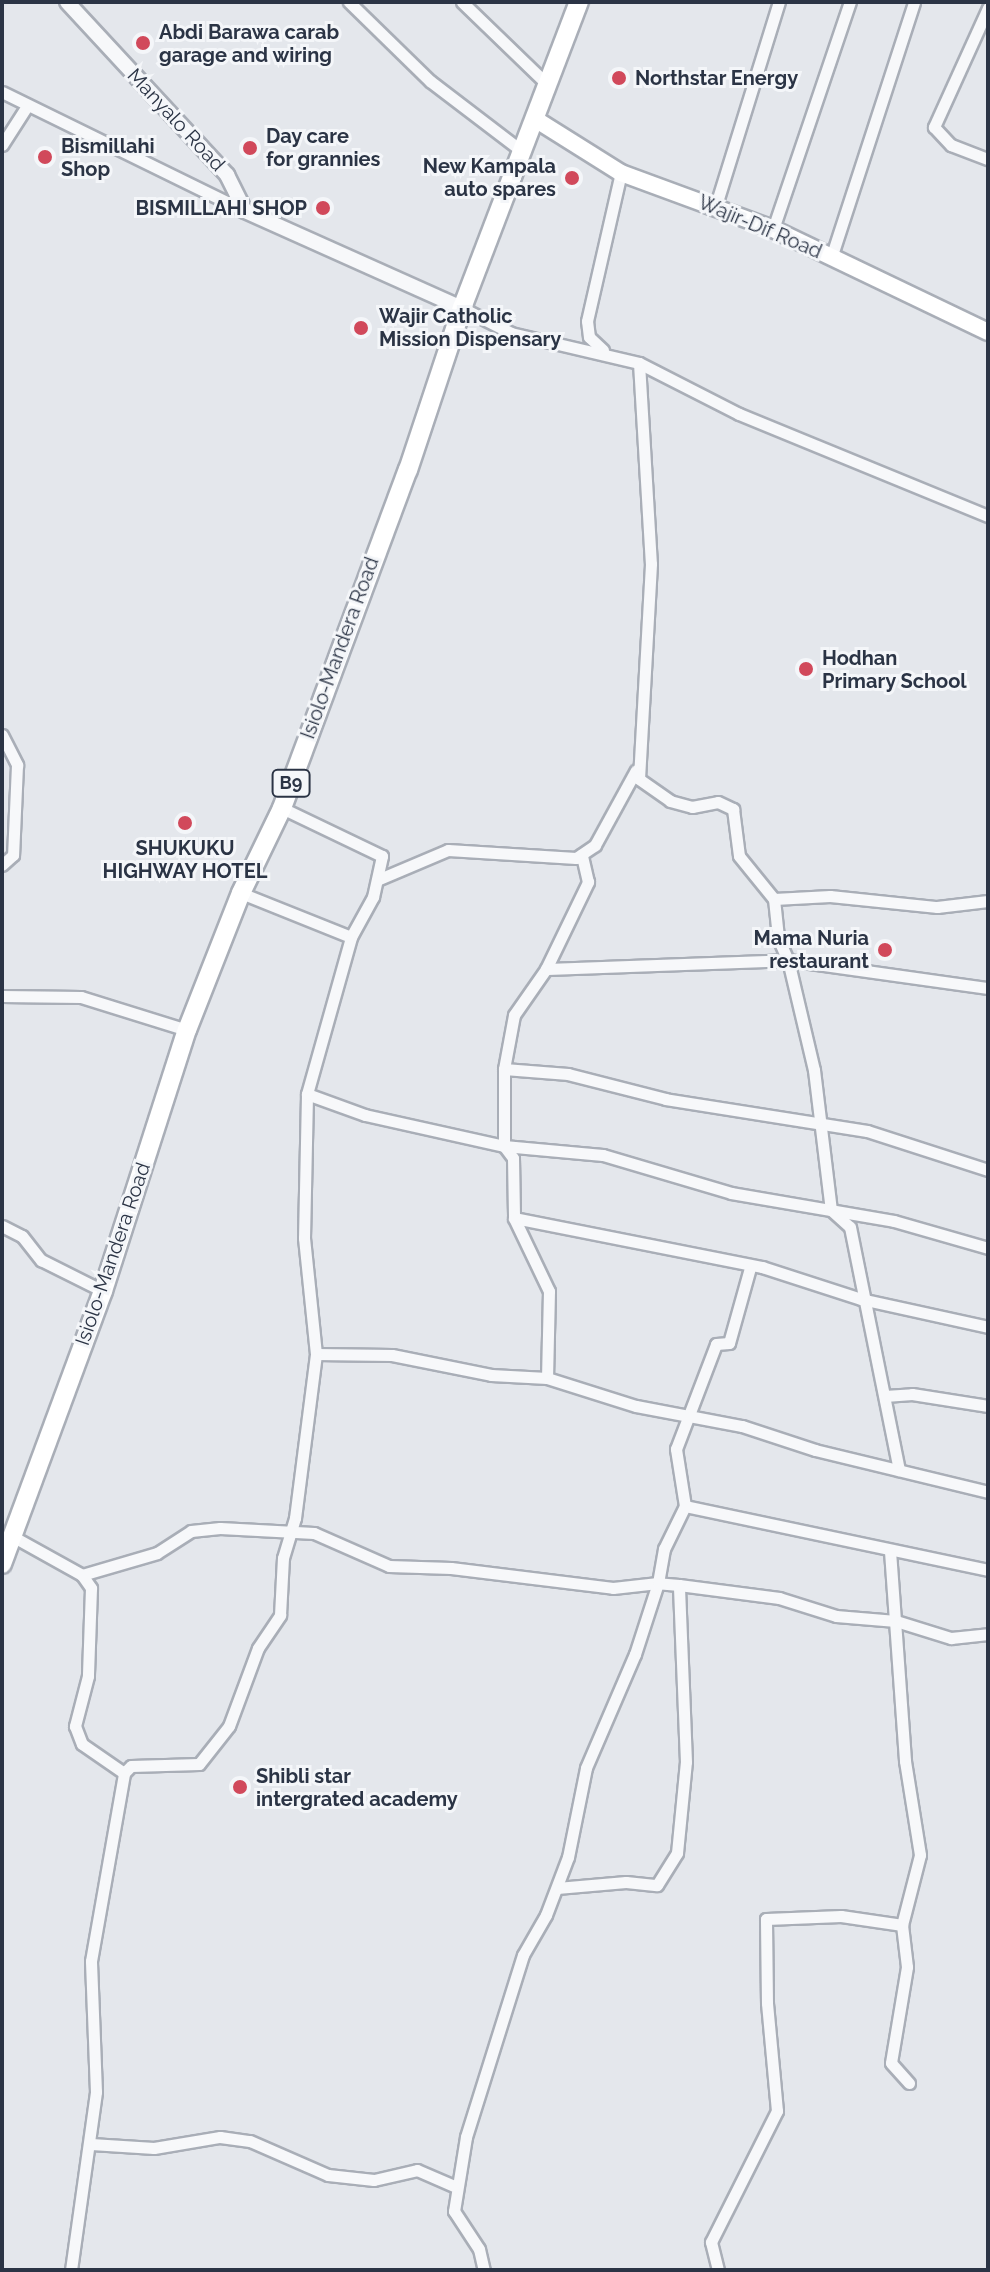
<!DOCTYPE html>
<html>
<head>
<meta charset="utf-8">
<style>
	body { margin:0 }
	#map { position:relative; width:990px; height:2272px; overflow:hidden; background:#e4e7ec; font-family:Raleway,sans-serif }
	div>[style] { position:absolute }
	.roads { filter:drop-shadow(2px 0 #a9aeb7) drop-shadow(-2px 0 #a9aeb7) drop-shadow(0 2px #a9aeb7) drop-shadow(0 -2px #a9aeb7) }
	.minor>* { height:11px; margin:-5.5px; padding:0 5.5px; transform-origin:5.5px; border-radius:5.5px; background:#f7f8fa }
	.tertiary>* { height:14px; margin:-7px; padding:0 7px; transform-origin:7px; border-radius:7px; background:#f7f8fa }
	.secondary>* { height:16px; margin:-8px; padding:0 8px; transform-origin:8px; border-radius:8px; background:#fff }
	.trunk>* { height:18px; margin:-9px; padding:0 9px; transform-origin:9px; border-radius:9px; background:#fff }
	.dots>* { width:22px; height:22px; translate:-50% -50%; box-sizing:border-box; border:4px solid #f4f6f9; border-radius:50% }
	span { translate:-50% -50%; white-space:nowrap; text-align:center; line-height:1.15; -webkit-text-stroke:6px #f4f6f9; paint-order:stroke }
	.shield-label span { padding:2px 6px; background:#f4f6f9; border:2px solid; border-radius:6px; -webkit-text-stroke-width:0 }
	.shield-label { font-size:18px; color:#2b3445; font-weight:700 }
	.poi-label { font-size:20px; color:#2b3445; font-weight:700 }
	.left { translate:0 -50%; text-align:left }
	.right { translate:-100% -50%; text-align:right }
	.street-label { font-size:20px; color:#2b3445 }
	.frame { position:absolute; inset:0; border:4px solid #2b3445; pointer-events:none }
</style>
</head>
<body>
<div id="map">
	<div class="roads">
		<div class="minor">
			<i style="left:349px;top:2px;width:113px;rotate:44.3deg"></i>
			<i style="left:430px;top:81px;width:116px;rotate:37.3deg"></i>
			<i style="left:462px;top:2px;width:118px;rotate:44deg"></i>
			<i style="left:988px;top:8px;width:131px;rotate:114.4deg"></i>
			<i style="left:934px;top:127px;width:25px;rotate:47deg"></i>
			<i style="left:951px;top:145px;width:40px;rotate:21deg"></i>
			<i style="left:2px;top:92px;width:271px;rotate:26.1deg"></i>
			<i style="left:2px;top:145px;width:46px;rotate:-57.3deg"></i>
			<i style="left:716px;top:205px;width:213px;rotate:-72.8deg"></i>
			<i style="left:773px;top:229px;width:240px;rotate:-71.3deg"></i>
			<i style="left:831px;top:258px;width:269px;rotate:-72deg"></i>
			<i style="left:462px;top:308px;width:55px;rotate:27deg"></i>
			<i style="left:511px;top:333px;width:131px;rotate:13.2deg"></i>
			<i style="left:639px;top:363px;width:112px;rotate:27deg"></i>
			<i style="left:739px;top:414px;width:269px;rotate:22.3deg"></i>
			<i style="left:603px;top:350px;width:19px;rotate:-137deg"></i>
			<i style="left:589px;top:337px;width:16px;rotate:-97deg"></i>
			<i style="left:587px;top:321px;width:152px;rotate:-77.1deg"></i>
			<i style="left:639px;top:363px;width:201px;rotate:86.6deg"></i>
			<i style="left:651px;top:564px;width:215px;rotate:93.2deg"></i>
			<i style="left:639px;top:779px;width:38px;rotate:35deg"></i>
			<i style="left:670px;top:801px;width:23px;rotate:15deg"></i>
			<i style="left:692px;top:807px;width:26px;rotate:-11deg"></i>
			<i style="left:718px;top:802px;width:17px;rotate:25deg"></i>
			<i style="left:733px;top:809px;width:47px;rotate:82.7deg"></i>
			<i style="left:739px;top:856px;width:55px;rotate:50.9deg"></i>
			<i style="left:774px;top:899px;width:39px;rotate:84deg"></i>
			<i style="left:778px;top:938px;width:24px;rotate:66deg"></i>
			<i style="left:788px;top:960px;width:202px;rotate:8deg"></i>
			<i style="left:2px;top:735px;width:34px;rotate:63deg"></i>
			<i style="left:17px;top:765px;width:90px;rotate:92.5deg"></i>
			<i style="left:13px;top:855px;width:15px;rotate:138deg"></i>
			<i style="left:377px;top:880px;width:77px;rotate:-22.9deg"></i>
			<i style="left:448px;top:850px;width:128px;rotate:3.6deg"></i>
			<i style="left:576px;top:858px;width:23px;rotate:-34deg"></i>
			<i style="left:595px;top:845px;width:85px;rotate:-61.3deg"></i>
			<i style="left:241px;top:893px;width:118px;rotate:21.8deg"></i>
			<i style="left:351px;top:937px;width:46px;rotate:-61.2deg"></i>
			<i style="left:373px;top:897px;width:42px;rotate:-77.6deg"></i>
			<i style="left:382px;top:856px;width:111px;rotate:-154.4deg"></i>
			<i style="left:774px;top:899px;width:56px;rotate:-3.1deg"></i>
			<i style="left:830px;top:896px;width:108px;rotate:5.9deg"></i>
			<i style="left:937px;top:907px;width:51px;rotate:-6.7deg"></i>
			<i style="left:546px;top:969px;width:97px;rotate:-64.2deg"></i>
			<i style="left:588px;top:882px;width:28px;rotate:-103deg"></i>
			<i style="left:2px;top:996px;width:79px;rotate:0.7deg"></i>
			<i style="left:81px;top:997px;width:111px;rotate:17.3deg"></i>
			<i style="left:504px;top:1069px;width:55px;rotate:-79.5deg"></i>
			<i style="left:514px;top:1015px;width:56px;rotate:-55.2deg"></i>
			<i style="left:546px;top:969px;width:242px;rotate:-2.1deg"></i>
			<i style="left:788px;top:960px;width:113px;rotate:76.7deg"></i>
			<i style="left:814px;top:1070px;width:141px;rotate:83.1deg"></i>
			<i style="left:831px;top:1210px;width:25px;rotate:42deg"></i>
			<i style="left:850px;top:1227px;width:248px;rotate:78.6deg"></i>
			<i style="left:307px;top:1094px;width:62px;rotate:19.9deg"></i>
			<i style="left:365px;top:1115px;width:142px;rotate:12.6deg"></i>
			<i style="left:504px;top:1146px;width:99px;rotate:5.2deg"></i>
			<i style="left:603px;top:1155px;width:134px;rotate:16.5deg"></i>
			<i style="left:731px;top:1193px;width:165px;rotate:9.7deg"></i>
			<i style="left:894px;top:1221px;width:98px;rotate:16deg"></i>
			<i style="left:988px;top:1170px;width:127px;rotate:-162.1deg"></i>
			<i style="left:867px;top:1131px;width:204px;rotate:-171deg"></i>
			<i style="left:666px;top:1099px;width:101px;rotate:-165.7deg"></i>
			<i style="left:568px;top:1074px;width:64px;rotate:-175.5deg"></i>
			<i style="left:504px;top:1069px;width:77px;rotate:90deg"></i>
			<i style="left:504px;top:1146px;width:15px;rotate:53deg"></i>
			<i style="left:513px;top:1158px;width:60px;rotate:89deg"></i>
			<i style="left:514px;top:1218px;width:81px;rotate:64.4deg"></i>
			<i style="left:549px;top:1291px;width:87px;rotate:91.3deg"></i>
			<i style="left:547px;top:1378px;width:93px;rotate:17.5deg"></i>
			<i style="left:636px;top:1406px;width:108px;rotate:10.7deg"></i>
			<i style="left:742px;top:1426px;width:77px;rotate:18.2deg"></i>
			<i style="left:815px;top:1450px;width:178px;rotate:13.6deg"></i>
			<i style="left:514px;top:1218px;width:253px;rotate:11.2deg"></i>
			<i style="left:762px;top:1267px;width:104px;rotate:17.9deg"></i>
			<i style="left:861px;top:1299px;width:130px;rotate:12.4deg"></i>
			<i style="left:2px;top:1226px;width:22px;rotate:27deg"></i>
			<i style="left:22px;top:1236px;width:31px;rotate:52deg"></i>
			<i style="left:41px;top:1260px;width:69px;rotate:26.6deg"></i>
			<i style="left:316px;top:1354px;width:76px;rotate:0.8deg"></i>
			<i style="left:392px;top:1355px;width:101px;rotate:11.4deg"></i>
			<i style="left:491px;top:1375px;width:56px;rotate:3.1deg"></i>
			<i style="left:885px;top:1396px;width:27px;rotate:-4deg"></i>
			<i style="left:912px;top:1394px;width:77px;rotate:9deg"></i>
			<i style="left:685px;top:1506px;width:310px;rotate:11.9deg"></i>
			<i style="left:12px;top:1536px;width:80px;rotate:29.1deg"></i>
			<i style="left:82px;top:1575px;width:16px;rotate:55deg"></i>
			<i style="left:91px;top:1588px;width:88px;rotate:92deg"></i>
			<i style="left:88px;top:1676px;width:52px;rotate:104.6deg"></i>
			<i style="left:75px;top:1726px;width:19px;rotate:69deg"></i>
			<i style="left:82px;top:1744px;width:51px;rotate:34.6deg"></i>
			<i style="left:890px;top:1551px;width:211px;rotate:85.9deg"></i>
			<i style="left:905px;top:1761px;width:95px;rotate:80.9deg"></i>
			<i style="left:920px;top:1855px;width:72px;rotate:104.4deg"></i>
			<i style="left:902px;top:1925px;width:42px;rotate:83.2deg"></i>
			<i style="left:907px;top:1967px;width:97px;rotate:99.5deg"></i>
			<i style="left:891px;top:2063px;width:27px;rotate:48deg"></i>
			<i style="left:82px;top:1575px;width:78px;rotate:-16.3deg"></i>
			<i style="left:157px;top:1553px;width:40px;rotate:-32.9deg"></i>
			<i style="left:191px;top:1531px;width:29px;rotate:-6deg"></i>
			<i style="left:220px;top:1528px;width:94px;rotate:3deg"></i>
			<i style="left:314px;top:1533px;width:82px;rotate:23.7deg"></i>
			<i style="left:389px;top:1566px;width:62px;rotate:1.8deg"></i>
			<i style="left:451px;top:1568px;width:163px;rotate:7deg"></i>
			<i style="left:613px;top:1588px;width:45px;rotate:-6.3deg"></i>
			<i style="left:658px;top:1583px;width:75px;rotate:107.9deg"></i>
			<i style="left:635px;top:1654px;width:124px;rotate:113.3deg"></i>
			<i style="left:586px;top:1768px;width:91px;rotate:101.4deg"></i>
			<i style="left:568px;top:1857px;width:62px;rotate:110.8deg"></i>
			<i style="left:546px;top:1915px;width:46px;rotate:119.9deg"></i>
			<i style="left:523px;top:1955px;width:191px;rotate:107.4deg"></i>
			<i style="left:466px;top:2137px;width:75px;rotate:99.2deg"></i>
			<i style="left:454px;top:2211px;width:45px;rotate:56.7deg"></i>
			<i style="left:479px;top:2249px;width:22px;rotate:77deg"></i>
			<i style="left:679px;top:1585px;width:101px;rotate:7.4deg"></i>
			<i style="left:779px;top:1598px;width:60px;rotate:17.5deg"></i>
			<i style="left:836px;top:1616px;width:60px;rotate:4.8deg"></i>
			<i style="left:896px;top:1621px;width:58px;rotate:17.2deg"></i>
			<i style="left:951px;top:1638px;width:37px;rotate:-6deg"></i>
			<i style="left:557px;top:1888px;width:69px;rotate:-5deg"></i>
			<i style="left:626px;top:1882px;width:31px;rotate:6deg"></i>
			<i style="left:657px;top:1885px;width:38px;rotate:-58deg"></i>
			<i style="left:677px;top:1853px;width:91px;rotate:-84.4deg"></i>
			<i style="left:686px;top:1762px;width:177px;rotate:-92.3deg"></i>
			<i style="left:679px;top:1585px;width:21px;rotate:-175deg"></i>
			<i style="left:658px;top:1583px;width:35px;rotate:-80deg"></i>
			<i style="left:664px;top:1549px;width:48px;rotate:-64deg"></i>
			<i style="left:685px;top:1506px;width:58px;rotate:-99deg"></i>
			<i style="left:676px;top:1449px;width:112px;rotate:-69.1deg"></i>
			<i style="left:716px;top:1344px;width:13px;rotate:-4deg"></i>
			<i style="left:729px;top:1343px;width:78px;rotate:-74.4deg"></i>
			<i style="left:91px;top:2144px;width:63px;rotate:3.6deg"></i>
			<i style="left:154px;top:2148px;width:67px;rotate:-9.5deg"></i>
			<i style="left:220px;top:2137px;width:30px;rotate:8deg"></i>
			<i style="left:250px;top:2141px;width:85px;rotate:23.6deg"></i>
			<i style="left:328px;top:2175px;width:46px;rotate:6.2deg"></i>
			<i style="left:374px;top:2180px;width:44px;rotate:-13.1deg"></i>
			<i style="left:417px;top:2170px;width:40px;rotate:23.4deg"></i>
			<i style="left:71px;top:2270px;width:180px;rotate:-82deg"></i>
			<i style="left:96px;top:2092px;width:131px;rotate:-92.2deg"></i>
			<i style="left:91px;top:1961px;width:191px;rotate:-80deg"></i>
			<i style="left:124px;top:1773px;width:10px;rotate:-45deg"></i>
			<i style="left:131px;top:1766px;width:68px;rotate:-1.7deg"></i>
			<i style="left:199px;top:1764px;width:48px;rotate:-51.7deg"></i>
			<i style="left:229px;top:1726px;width:83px;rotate:-69.6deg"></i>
			<i style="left:258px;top:1648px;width:40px;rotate:-56deg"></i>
			<i style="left:280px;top:1615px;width:57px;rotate:-87deg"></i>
			<i style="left:283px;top:1558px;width:42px;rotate:-73.3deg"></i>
			<i style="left:295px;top:1518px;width:165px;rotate:-82.7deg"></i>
			<i style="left:316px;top:1354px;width:117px;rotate:-95.9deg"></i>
			<i style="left:304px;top:1238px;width:144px;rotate:-88.8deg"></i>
			<i style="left:307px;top:1094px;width:163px;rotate:-74.3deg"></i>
			<i style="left:718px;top:2270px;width:29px;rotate:-104deg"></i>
			<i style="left:711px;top:2242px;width:147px;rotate:-63.3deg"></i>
			<i style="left:777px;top:2111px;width:108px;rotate:-95.3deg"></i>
			<i style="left:767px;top:2003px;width:84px;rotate:-90.7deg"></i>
			<i style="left:766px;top:1919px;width:75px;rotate:-2.3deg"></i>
			<i style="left:841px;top:1916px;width:62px;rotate:8.4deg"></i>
		</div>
		<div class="tertiary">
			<i style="left:67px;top:2px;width:236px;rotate:47.2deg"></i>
			<i style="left:227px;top:175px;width:40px;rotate:63.4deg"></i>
			<i style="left:245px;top:211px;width:238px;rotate:24.1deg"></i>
		</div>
		<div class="secondary">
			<i style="left:535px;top:119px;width:102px;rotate:32.1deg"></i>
			<i style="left:621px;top:173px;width:162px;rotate:20.2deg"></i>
			<i style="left:773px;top:229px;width:238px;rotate:25.6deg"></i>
		</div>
		<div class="trunk">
			<i style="left:2px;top:1564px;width:291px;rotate:-69.7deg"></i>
			<i style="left:103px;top:1291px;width:274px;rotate:-72.2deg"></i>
			<i style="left:187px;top:1030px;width:147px;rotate:-68.5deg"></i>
			<i style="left:241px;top:893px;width:94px;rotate:-64.2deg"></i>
			<i style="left:282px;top:808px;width:361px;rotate:-69.6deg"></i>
			<i style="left:408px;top:470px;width:171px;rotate:-71.6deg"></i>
			<i style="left:462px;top:308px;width:328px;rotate:-69.1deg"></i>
		</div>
	</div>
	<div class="dots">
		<i style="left:143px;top:43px;background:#d1495b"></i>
		<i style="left:619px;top:78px;background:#d1495b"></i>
		<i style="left:250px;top:148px;background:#d1495b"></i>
		<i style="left:45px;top:157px;background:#d1495b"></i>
		<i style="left:572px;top:178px;background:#d1495b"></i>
		<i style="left:323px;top:208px;background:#d1495b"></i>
		<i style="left:361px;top:328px;background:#d1495b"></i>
		<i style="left:806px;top:669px;background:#d1495b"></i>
		<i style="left:185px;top:823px;background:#d1495b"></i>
		<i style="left:885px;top:950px;background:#d1495b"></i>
		<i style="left:240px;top:1787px;background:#d1495b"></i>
	</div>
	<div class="shield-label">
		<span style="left:291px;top:783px">B9</span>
	</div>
	<div class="poi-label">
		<span class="left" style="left:159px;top:44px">Abdi Barawa carab<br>garage and wiring</span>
		<span class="left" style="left:635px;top:78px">Northstar Energy</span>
		<span class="left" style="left:266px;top:148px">Day care<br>for grannies</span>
		<span class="left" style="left:61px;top:158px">Bismillahi<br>Shop</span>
		<span class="right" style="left:556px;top:178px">New Kampala<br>auto spares</span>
		<span class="right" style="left:307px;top:208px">BISMILLAHI SHOP</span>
		<span class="left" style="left:379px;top:328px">Wajir Catholic<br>Mission Dispensary</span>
		<span class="left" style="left:822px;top:670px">Hodhan<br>Primary School</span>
		<span style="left:185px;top:860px">SHUKUKU<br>HIGHWAY HOTEL</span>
		<span class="right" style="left:869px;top:950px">Mama Nuria<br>restaurant</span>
		<span class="left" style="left:256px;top:1788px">Shibli star<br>intergrated academy</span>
	</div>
	<div class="street-label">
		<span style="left:176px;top:120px;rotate:47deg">Manyalo Road</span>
		<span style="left:760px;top:227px;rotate:23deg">Wajir-Dif Road</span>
		<span style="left:340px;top:648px;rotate:-70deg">Isiolo-Mandera Road</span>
		<span style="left:113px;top:1254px;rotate:-71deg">Isiolo-Mandera Road</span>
	</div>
	<div class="frame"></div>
</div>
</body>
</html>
